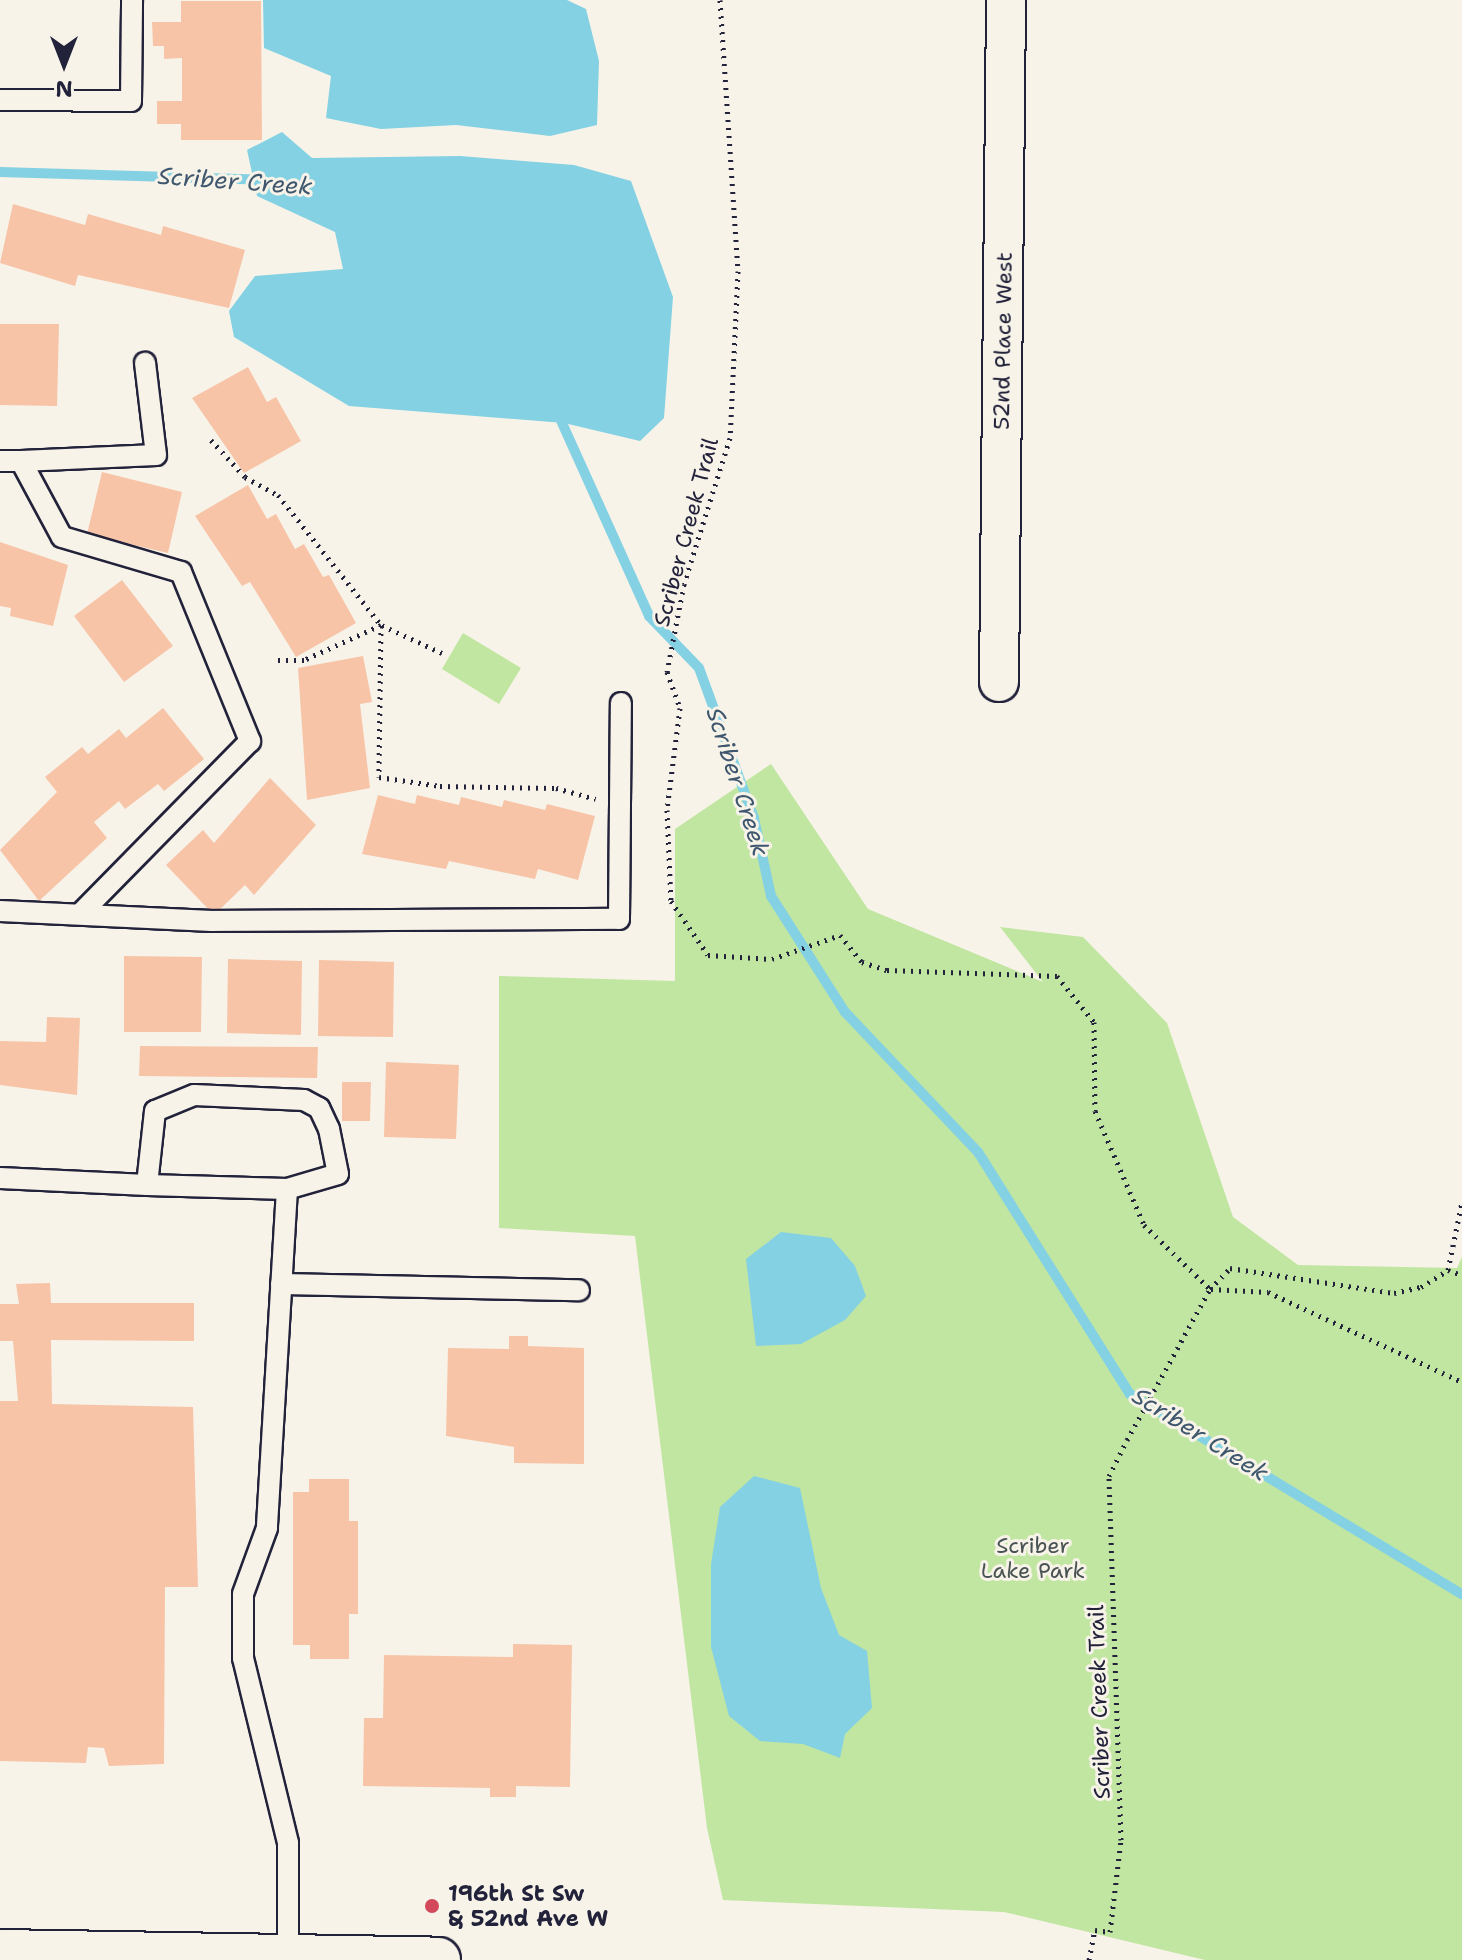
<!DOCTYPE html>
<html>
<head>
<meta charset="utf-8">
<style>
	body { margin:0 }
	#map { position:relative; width:1462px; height:1960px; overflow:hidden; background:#f7f3e8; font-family:"Shantell Sans",sans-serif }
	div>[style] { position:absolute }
	.green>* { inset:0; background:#c1e6a1 }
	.water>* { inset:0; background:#84d1e4 }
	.stream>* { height:10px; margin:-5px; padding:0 5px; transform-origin:5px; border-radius:5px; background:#84d1e4 }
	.building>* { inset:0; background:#f7c4a8 }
	.path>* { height:5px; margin-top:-2.5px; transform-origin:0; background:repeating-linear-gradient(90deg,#22223b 0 2px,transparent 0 8px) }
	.roads { filter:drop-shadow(2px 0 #22223b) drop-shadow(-2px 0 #22223b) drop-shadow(0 2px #22223b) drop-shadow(0 -2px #22223b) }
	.service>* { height:20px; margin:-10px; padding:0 10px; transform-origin:10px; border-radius:10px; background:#f7f3e8 }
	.minor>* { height:38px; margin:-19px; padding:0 19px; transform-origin:19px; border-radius:19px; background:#f7f3e8 }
	.primary>* { height:44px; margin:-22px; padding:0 22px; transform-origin:22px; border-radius:22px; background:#f7f3e8 }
	.dots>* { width:22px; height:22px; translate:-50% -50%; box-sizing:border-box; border:4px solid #f7f3e8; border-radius:50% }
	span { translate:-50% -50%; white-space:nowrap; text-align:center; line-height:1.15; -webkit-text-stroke:6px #f7f3e8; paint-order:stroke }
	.street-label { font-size:22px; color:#22223b }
	.park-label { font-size:22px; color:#4a5354 }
	.poi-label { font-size:22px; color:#22223b; font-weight:700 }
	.left { translate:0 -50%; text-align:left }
	.water-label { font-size:24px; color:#3f576e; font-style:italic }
	.north { position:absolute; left:24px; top:24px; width:80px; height:80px; -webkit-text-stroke:6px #f7f3e8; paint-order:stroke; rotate:180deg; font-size:22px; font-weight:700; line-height:32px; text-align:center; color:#22223b }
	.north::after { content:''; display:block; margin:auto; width:28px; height:36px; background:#22223b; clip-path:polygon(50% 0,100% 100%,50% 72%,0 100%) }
</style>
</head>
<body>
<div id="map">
	<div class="green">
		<i style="clip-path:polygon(463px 633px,521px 668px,499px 704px,442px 669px)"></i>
		<i style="clip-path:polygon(771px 764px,868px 909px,1043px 982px,1000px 927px,1083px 937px,1167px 1023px,1233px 1217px,1298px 1265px,1457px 1268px,1462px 1257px,1462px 1960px,1205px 1960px,1004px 1912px,723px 1900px,707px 1828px,635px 1236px,499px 1228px,499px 976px,675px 981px,675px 829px)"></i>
	</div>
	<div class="water">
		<i style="clip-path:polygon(263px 0,567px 0,586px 9px,599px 61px,597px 125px,550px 136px,456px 125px,381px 129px,326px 118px,331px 76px,264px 48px)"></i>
		<i style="clip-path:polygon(282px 132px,312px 158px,460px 156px,574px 165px,631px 181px,673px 297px,664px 418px,640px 441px,564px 423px,349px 406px,234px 337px,229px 311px,255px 276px,343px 269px,335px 232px,257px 196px,247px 150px)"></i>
		<i style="clip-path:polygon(781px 1232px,831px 1238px,855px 1266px,866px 1296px,845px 1320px,801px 1344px,756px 1346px,746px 1259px)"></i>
		<i style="clip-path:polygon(754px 1476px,800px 1488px,821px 1588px,839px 1635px,867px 1651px,872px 1708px,845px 1734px,840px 1758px,803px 1744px,760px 1741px,729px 1716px,711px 1647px,711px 1564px,720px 1507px)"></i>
	</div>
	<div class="stream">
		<i style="left:0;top:172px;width:264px;rotate:1.7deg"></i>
		<i style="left:558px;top:414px;width:222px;rotate:65.7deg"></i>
		<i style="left:649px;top:616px;width:72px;rotate:46.1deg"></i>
		<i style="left:699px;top:668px;width:160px;rotate:69.9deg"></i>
		<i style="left:754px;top:818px;width:80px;rotate:77.7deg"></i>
		<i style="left:771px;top:896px;width:138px;rotate:57.5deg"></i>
		<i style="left:845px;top:1012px;width:193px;rotate:46.5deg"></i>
		<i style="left:978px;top:1152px;width:286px;rotate:57.9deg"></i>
		<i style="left:1130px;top:1394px;width:388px;rotate:31.1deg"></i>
	</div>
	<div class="building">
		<i style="clip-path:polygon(181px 1px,261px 1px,262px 140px,181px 140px,181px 124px,157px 124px,157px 101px,182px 101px,182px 58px,164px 59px,164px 46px,153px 46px,152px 22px,181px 22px)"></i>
		<i style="clip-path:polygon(13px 204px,85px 225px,88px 214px,161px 235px,163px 226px,245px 250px,229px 308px,78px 275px,75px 286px,0 263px)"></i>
		<i style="clip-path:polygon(0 324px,59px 324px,57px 406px,0 405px)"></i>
		<i style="clip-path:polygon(248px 367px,267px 402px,276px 397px,301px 441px,244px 473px,192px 398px)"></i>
		<i style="clip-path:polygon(102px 472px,182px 492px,168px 553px,87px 534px)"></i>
		<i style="clip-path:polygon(248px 485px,267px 519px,276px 514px,295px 549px,304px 544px,323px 577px,329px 575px,356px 623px,296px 657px,250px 582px,242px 586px,195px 516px)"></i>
		<i style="clip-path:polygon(0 542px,68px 565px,53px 626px,10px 616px,11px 608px,0 606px)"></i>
		<i style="clip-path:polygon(122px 580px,173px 646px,124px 682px,74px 616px)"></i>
		<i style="clip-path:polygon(363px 656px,372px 702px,360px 704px,370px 788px,307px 800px,298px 668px)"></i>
		<i style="clip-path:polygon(163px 708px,204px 759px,164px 791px,158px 784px,125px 809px,119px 801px,94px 822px,107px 838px,39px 901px,0 850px,57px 792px,45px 777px,82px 747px,88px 754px,119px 729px,126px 738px)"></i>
		<i style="clip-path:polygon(270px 778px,316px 825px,254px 895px,245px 885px,214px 915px,166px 865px,203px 830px,214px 843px)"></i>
		<i style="clip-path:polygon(378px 795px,415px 804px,417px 795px,459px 805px,461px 797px,502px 807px,504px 800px,545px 810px,547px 804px,595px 816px,578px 880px,538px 869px,535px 879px,449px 861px,446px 869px,362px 854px)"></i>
		<i style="clip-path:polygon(124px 956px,202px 957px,201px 1032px,124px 1032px)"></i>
		<i style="clip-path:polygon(228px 959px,302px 961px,301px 1035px,227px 1033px)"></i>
		<i style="clip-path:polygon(319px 960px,394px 962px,393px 1037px,318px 1036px)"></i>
		<i style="clip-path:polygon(47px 1017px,80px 1018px,77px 1095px,0 1085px,0 1041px,46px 1042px)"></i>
		<i style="clip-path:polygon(140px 1046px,318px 1047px,317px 1078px,139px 1076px)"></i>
		<i style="clip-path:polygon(386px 1062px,459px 1065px,456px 1139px,384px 1137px)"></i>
		<i style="clip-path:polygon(342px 1082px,371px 1082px,370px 1121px,342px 1121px)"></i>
		<i style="clip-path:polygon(50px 1283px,51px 1303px,194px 1303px,194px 1341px,51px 1340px,52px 1404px,193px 1407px,198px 1587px,165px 1587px,164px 1764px,109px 1766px,104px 1748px,88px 1747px,86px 1763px,0 1761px,0 1401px,18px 1401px,13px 1341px,0 1341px,0 1304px,19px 1304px,16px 1284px)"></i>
		<i style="clip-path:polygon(509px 1336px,528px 1336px,528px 1346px,584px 1348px,584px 1464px,514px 1463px,514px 1447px,446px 1436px,448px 1348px,509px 1349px)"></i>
		<i style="clip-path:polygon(309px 1479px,349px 1479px,349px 1521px,358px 1521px,358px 1614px,349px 1614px,349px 1659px,310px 1659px,310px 1645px,293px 1645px,293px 1492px,309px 1492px)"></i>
		<i style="clip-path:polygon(513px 1644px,572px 1645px,570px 1787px,516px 1786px,516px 1797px,490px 1797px,490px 1788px,363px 1786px,364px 1718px,383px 1718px,384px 1655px,513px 1657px)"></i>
	</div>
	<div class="path">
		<i style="left:720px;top:0;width:272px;rotate:86.2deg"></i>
		<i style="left:738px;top:271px;width:167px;rotate:92.7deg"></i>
		<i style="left:730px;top:438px;width:153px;rotate:107.5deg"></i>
		<i style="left:684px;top:584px;width:90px;rotate:100.9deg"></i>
		<i style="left:667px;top:672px;width:38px;rotate:70deg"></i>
		<i style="left:680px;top:708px;width:103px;rotate:97.3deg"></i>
		<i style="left:667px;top:810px;width:91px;rotate:87.5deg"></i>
		<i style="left:671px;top:901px;width:65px;rotate:55.6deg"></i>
		<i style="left:708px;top:955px;width:64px;rotate:3.6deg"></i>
		<i style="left:772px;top:959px;width:72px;rotate:-19.4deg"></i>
		<i style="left:840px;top:935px;width:35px;rotate:51deg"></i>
		<i style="left:862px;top:962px;width:26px;rotate:18deg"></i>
		<i style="left:887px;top:970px;width:170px;rotate:2deg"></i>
		<i style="left:1057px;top:976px;width:59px;rotate:51.2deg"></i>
		<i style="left:1094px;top:1022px;width:89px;rotate:89.4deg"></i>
		<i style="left:1095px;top:1111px;width:124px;rotate:66.7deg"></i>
		<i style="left:1144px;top:1225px;width:92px;rotate:44.1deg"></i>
		<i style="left:211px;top:440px;width:50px;rotate:47.4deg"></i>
		<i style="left:245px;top:477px;width:38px;rotate:29deg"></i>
		<i style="left:278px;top:495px;width:166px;rotate:51.6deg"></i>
		<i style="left:381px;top:625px;width:85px;rotate:155.6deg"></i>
		<i style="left:304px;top:660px;width:31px;rotate:180deg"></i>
		<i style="left:442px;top:653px;width:67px;rotate:-155.3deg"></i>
		<i style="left:381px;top:625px;width:152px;rotate:90.8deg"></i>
		<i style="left:379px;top:777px;width:62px;rotate:8.4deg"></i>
		<i style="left:440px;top:786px;width:116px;rotate:1deg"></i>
		<i style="left:556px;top:788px;width:41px;rotate:15.4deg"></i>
		<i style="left:1448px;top:1270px;width:15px;rotate:20deg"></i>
		<i style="left:1211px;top:1289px;width:57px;rotate:3deg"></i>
		<i style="left:1268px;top:1292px;width:214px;rotate:24.9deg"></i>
		<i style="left:1089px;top:1960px;width:31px;rotate:-79deg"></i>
		<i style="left:1095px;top:1930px;width:15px;rotate:8deg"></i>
		<i style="left:1110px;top:1932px;width:93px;rotate:-83.2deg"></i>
		<i style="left:1121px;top:1840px;width:364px;rotate:-91.9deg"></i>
		<i style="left:1109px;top:1476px;width:40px;rotate:-63.4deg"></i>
		<i style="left:1127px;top:1440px;width:172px;rotate:-61.2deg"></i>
		<i style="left:1210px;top:1289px;width:29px;rotate:-46deg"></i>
		<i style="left:1230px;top:1268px;width:166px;rotate:8.7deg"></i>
		<i style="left:1394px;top:1293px;width:28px;rotate:-13deg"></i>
		<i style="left:1421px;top:1287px;width:32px;rotate:-32deg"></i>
		<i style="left:1448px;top:1270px;width:69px;rotate:-78.4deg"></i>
	</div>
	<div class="roads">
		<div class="service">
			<i style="left:0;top:100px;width:131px;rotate:0.4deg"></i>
			<i style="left:131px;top:101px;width:101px;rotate:-89.4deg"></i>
			<i style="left:0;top:461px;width:21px"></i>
			<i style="left:21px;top:461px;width:86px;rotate:61.7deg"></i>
			<i style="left:62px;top:537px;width:124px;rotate:16.4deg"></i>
			<i style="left:181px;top:572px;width:183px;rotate:67.8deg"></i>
			<i style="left:250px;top:741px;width:241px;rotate:134.5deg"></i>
			<i style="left:21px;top:461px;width:135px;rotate:-2.5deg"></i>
			<i style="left:156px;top:455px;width:93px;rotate:-96.8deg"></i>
			<i style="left:0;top:911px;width:212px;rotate:2.7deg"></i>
			<i style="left:212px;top:921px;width:407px;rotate:-0.3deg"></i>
			<i style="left:619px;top:919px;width:216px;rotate:-89.5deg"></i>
			<i style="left:0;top:1178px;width:147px;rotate:2.7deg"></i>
			<i style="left:147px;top:1185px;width:140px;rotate:1.6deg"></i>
			<i style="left:287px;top:1189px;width:53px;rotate:-16.4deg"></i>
			<i style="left:338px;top:1174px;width:46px;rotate:-101.3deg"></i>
			<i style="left:329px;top:1129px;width:23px;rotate:-115deg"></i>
			<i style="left:319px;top:1108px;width:17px;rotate:-152deg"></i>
			<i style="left:304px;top:1100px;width:110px;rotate:-177.4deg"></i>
			<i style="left:194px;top:1095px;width:42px;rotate:157.7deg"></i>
			<i style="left:155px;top:1111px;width:74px;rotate:96.2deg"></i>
			<i style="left:287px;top:1189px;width:340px;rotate:93.4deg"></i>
			<i style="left:267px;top:1528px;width:70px;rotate:110deg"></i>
			<i style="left:243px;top:1594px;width:64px;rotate:90deg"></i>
			<i style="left:243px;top:1658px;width:190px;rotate:76.3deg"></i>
			<i style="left:288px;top:1843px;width:114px;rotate:90deg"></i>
			<i style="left:281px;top:1284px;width:298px;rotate:1.2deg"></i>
		</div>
		<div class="minor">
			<i style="left:999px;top:682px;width:682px;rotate:-89.41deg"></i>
		</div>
		<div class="primary">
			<i style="left:0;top:1952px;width:438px;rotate:1deg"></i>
		</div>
	</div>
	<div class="dots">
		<i style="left:432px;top:1906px;background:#d1495b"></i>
	</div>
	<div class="street-label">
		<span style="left:1003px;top:341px;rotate:-89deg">52nd Place West</span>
		<span style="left:686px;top:532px;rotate:-75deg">Scriber Creek Trail</span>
		<span style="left:1099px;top:1702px;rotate:-92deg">Scriber Creek Trail</span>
	</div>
	<div class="park-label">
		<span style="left:1033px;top:1558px">Scriber<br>Lake Park</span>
	</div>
	<div class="poi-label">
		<span class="left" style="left:448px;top:1906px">196th St Sw<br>&amp; 52nd Ave W</span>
	</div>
	<div class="water-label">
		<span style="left:235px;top:182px;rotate:4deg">Scriber Creek</span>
		<span style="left:737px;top:782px;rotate:72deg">Scriber Creek</span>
		<span style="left:1200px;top:1435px;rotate:32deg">Scriber Creek</span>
	</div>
	<div class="north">N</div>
</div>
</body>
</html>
